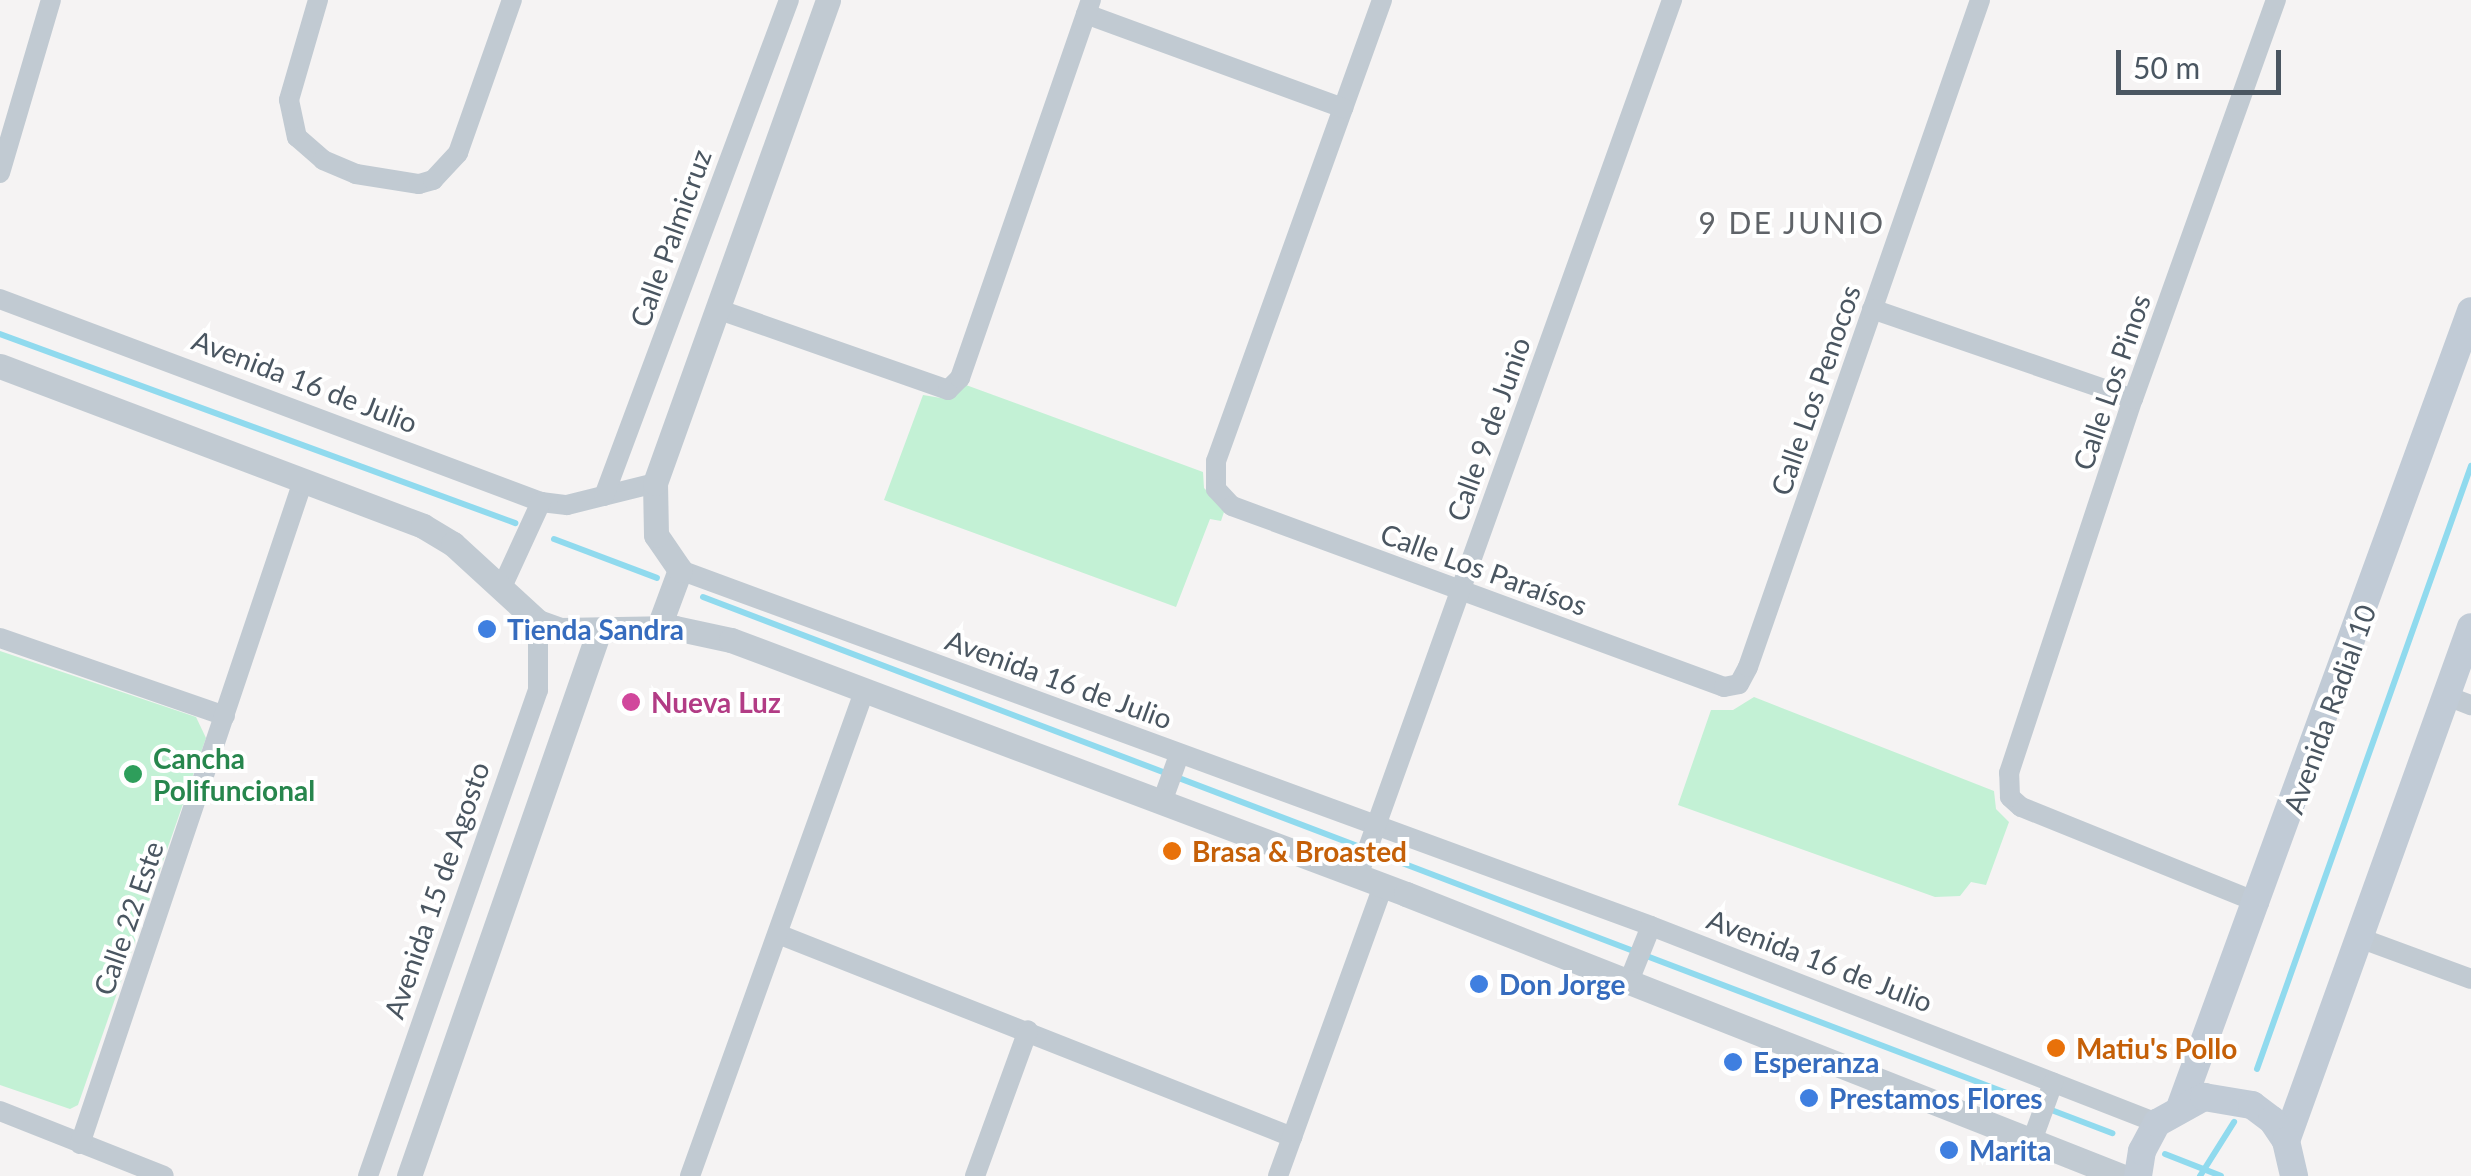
<!DOCTYPE html>
<html>
<head>
<meta charset="utf-8">
<style>
	body { margin:0 }
	#map { position:relative; width:2471px; height:1176px; overflow:hidden; background:#f5f3f3; font-family:Lato,sans-serif }
	div>[style] { position:absolute }
	.green>* { inset:0; background:#c3f1d5 }
	.stream>* { height:6px; margin:-3px; padding:0 3px; transform-origin:3px; border-radius:3px; background:#90daee }
	.minor>* { height:20px; margin:-10px; padding:0 10px; transform-origin:10px; border-radius:10px; background:#c1cad2 }
	.tertiary>* { height:25px; margin:-12.5px; padding:0 12.5px; transform-origin:12.5px; border-radius:12.5px; background:#c1cad2 }
	.secondary>* { height:28px; margin:-14px; padding:0 14px; transform-origin:14px; border-radius:14px; background:#c1cbd6 }
	.dots>* { width:28px; height:28px; translate:-50% -50%; box-sizing:border-box; border:5px solid #fff; border-radius:50% }
	span { translate:-50% -50%; white-space:nowrap; text-align:center; line-height:1.15; -webkit-text-stroke:8px #fff; paint-order:stroke }
	.street-label { font-size:28px; color:#4a5661 }
	.shop-label { font-size:28px; color:#366cbe; font-weight:700 }
	.left { translate:0 -50%; text-align:left }
	.hotel-label { font-size:28px; color:#b23c85; font-weight:700 }
	.leisure-label { font-size:28px; color:#27864d; font-weight:700 }
	.food-label { font-size:28px; color:#c56008; font-weight:700 }
	.neighbourhood-label { font-size:30px; color:#5f6368; letter-spacing:2.5px }
	.scale { position:absolute; left:2116px; top:50px; width:165px; height:45px; box-sizing:border-box; border:5px solid #4a5661; border-top:0; padding-left:12px; font-size:30px; line-height:35px; white-space:nowrap; color:#4a5661; -webkit-text-stroke:8px #fff; paint-order:stroke }
</style>
</head>
<body>
<div id="map">
	<div class="green">
		<i style="clip-path:polygon(966px 385px,1203px 472px,1204px 488px,1225px 509px,1221px 521px,1210px 519px,1176px 607px,884px 500px,923px 395px,947px 399px)"></i>
		<i style="clip-path:polygon(0 651px,196px 717px,206px 738px,78px 1105px,70px 1109px,0 1085px)"></i>
		<i style="clip-path:polygon(1754px 697px,1994px 791px,1996px 809px,2009px 822px,1986px 885px,1971px 882px,1960px 896px,1935px 897px,1678px 805px,1711px 710px,1733px 710px)"></i>
	</div>
	<div class="stream">
		<i style="left:0;top:334px;width:549px;rotate:20.15deg"></i>
		<i style="left:554px;top:539px;width:110px;rotate:20.7deg"></i>
		<i style="left:703px;top:597px;width:1508px;rotate:20.83deg"></i>
		<i style="left:2257px;top:1069px;width:640px;rotate:-70.46deg"></i>
		<i style="left:2165px;top:1154px;width:60px;rotate:21.4deg"></i>
		<i style="left:2200px;top:1176px;width:64px;rotate:-57.8deg"></i>
	</div>
	<div class="minor">
		<i style="left:318px;top:0;width:104px;rotate:106.2deg"></i>
		<i style="left:289px;top:100px;width:38px;rotate:78deg"></i>
		<i style="left:297px;top:137px;width:35px;rotate:41deg"></i>
		<i style="left:323px;top:160px;width:36px;rotate:23deg"></i>
		<i style="left:356px;top:174px;width:64px;rotate:9deg"></i>
		<i style="left:419px;top:184px;width:15px;rotate:-16deg"></i>
		<i style="left:433px;top:180px;width:37px;rotate:-47deg"></i>
		<i style="left:458px;top:153px;width:162px;rotate:-70.6deg"></i>
		<i style="left:1382px;top:0;width:490px;rotate:109.8deg"></i>
		<i style="left:1216px;top:461px;width:28px;rotate:90deg"></i>
		<i style="left:1216px;top:489px;width:23px;rotate:47deg"></i>
		<i style="left:1232px;top:506px;width:524px;rotate:20.2deg"></i>
		<i style="left:1724px;top:687px;width:15px;rotate:-11deg"></i>
		<i style="left:1739px;top:684px;width:19px;rotate:-62deg"></i>
		<i style="left:1748px;top:667px;width:706px;rotate:-70.82deg"></i>
		<i style="left:1086px;top:14px;width:274px;rotate:20.1deg"></i>
		<i style="left:0;top:173px;width:180px;rotate:-73.6deg"></i>
		<i style="left:0;top:299px;width:578px;rotate:20.57deg"></i>
		<i style="left:541px;top:502px;width:26px;rotate:7deg"></i>
		<i style="left:567px;top:505px;width:91px;rotate:-14deg"></i>
		<i style="left:717px;top:309px;width:245px;rotate:19.3deg"></i>
		<i style="left:948px;top:390px;width:17px;rotate:-45deg"></i>
		<i style="left:960px;top:378px;width:400px;rotate:-70.9deg"></i>
		<i style="left:1872px;top:309px;width:276px;rotate:19deg"></i>
		<i style="left:604px;top:496px;width:529px;rotate:-69.55deg"></i>
		<i style="left:680px;top:570px;width:1034px;rotate:20.13deg"></i>
		<i style="left:1651px;top:926px;width:543px;rotate:21.27deg"></i>
		<i style="left:501px;top:589px;width:96px;rotate:-65.3deg"></i>
		<i style="left:0;top:638px;width:238px;rotate:19.1deg"></i>
		<i style="left:2447px;top:696px;width:26px;rotate:21deg"></i>
		<i style="left:1162px;top:802px;width:50px;rotate:-70.1deg"></i>
		<i style="left:1358px;top:876px;width:931px;rotate:-70.28deg"></i>
		<i style="left:2259px;top:903px;width:257px;rotate:-158deg"></i>
		<i style="left:2021px;top:807px;width:15px;rotate:-138deg"></i>
		<i style="left:2010px;top:797px;width:24px;rotate:-92deg"></i>
		<i style="left:2009px;top:773px;width:394px;rotate:-71.7deg"></i>
		<i style="left:2133px;top:399px;width:424px;rotate:-70.3deg"></i>
		<i style="left:778px;top:934px;width:553px;rotate:21.55deg"></i>
		<i style="left:2357px;top:937px;width:121px;rotate:20.2deg"></i>
		<i style="left:1629px;top:981px;width:59px;rotate:-68.2deg"></i>
		<i style="left:0;top:1111px;width:176px;rotate:21.6deg"></i>
		<i style="left:2033px;top:1138px;width:59px;rotate:-70deg"></i>
		<i style="left:80px;top:1144px;width:699px;rotate:-71.41deg"></i>
		<i style="left:368px;top:1176px;width:515px;rotate:-70.72deg"></i>
		<i style="left:538px;top:690px;width:68px;rotate:-90deg"></i>
		<i style="left:690px;top:1176px;width:517px;rotate:-70.23deg"></i>
		<i style="left:975px;top:1176px;width:155px;rotate:-70deg"></i>
		<i style="left:1278px;top:1176px;width:308px;rotate:-70.1deg"></i>
	</div>
	<div class="tertiary">
		<i style="left:0;top:366px;width:452px;rotate:20.7deg"></i>
		<i style="left:423px;top:526px;width:35px;rotate:31deg"></i>
		<i style="left:453px;top:544px;width:115px;rotate:42.5deg"></i>
		<i style="left:538px;top:622px;width:23px;rotate:20deg"></i>
		<i style="left:560px;top:630px;width:115px;rotate:-1deg"></i>
		<i style="left:675px;top:628px;width:57px;rotate:12.1deg"></i>
		<i style="left:731px;top:640px;width:721px;rotate:20.62deg"></i>
		<i style="left:1406px;top:894px;width:769px;rotate:21.52deg"></i>
		<i style="left:658px;top:629px;width:63px;rotate:-69.6deg"></i>
		<i style="left:680px;top:570px;width:42px;rotate:-124.4deg"></i>
		<i style="left:656px;top:535px;width:52px;rotate:-91.1deg"></i>
		<i style="left:655px;top:483px;width:513px;rotate:-70.29deg"></i>
		<i style="left:409px;top:1176px;width:577px;rotate:-70.78deg"></i>
	</div>
	<div class="secondary">
		<i style="left:2181px;top:1105px;width:845px;rotate:-69.94deg"></i>
		<i style="left:2286px;top:1141px;width:546px;rotate:-70.21deg"></i>
		<i style="left:2138px;top:1176px;width:25px;rotate:-81deg"></i>
		<i style="left:2142px;top:1151px;width:32px;rotate:-62deg"></i>
		<i style="left:2157px;top:1123px;width:54px;rotate:-29deg"></i>
		<i style="left:2204px;top:1097px;width:49px;rotate:9.5deg"></i>
		<i style="left:2252px;top:1105px;width:25px;rotate:37deg"></i>
		<i style="left:2272px;top:1120px;width:25px;rotate:56deg"></i>
		<i style="left:2286px;top:1141px;width:36px;rotate:77deg"></i>
	</div>
	<div class="dots">
		<i style="left:487px;top:629px;background:#3f7fe0"></i>
		<i style="left:631px;top:702px;background:#d1479c"></i>
		<i style="left:133px;top:774px;background:#2e9e5b"></i>
		<i style="left:1172px;top:851px;background:#e8710a"></i>
		<i style="left:1479px;top:984px;background:#3f7fe0"></i>
		<i style="left:2056px;top:1048px;background:#e8710a"></i>
		<i style="left:1733px;top:1062px;background:#3f7fe0"></i>
		<i style="left:1809px;top:1098px;background:#3f7fe0"></i>
		<i style="left:1949px;top:1150px;background:#3f7fe0"></i>
	</div>
	<div class="street-label">
		<span style="left:670px;top:238px;rotate:-70deg">Calle Palmicruz</span>
		<span style="left:305px;top:381px;rotate:21deg">Avenida 16 de Julio</span>
		<span style="left:2111px;top:382px;rotate:-71deg">Calle Los Pinos</span>
		<span style="left:1815px;top:390px;rotate:-71deg">Calle Los Penocos</span>
		<span style="left:1488px;top:429px;rotate:-70deg">Calle 9 de Junio</span>
		<span style="left:1484px;top:569px;rotate:20deg">Calle Los Paraísos</span>
		<span style="left:1059px;top:679px;rotate:20deg">Avenida 16 de Julio</span>
		<span style="left:2329px;top:709px;rotate:-70deg">Avenida Radial 10</span>
		<span style="left:436px;top:890px;rotate:-71deg">Avenida 15 de Agosto</span>
		<span style="left:128px;top:918px;rotate:-71deg">Calle 22 Este</span>
		<span style="left:1820px;top:960px;rotate:21deg">Avenida 16 de Julio</span>
	</div>
	<div class="shop-label">
		<span class="left" style="left:507px;top:629px">Tienda Sandra</span>
		<span class="left" style="left:1499px;top:984px">Don Jorge</span>
		<span class="left" style="left:1753px;top:1062px">Esperanza</span>
		<span class="left" style="left:1829px;top:1098px">Prestamos Flores</span>
		<span class="left" style="left:1969px;top:1150px">Marita</span>
	</div>
	<div class="hotel-label">
		<span class="left" style="left:651px;top:702px">Nueva Luz</span>
	</div>
	<div class="leisure-label">
		<span class="left" style="left:153px;top:774px">Cancha<br>Polifuncional</span>
	</div>
	<div class="food-label">
		<span class="left" style="left:1192px;top:851px">Brasa &amp; Broasted</span>
		<span class="left" style="left:2076px;top:1048px">Matiu's Pollo</span>
	</div>
	<div class="neighbourhood-label">
		<span style="left:1792px;top:222px">9 DE JUNIO</span>
	</div>
	<div class="scale">50 m</div>
</div>
</body>
</html>
